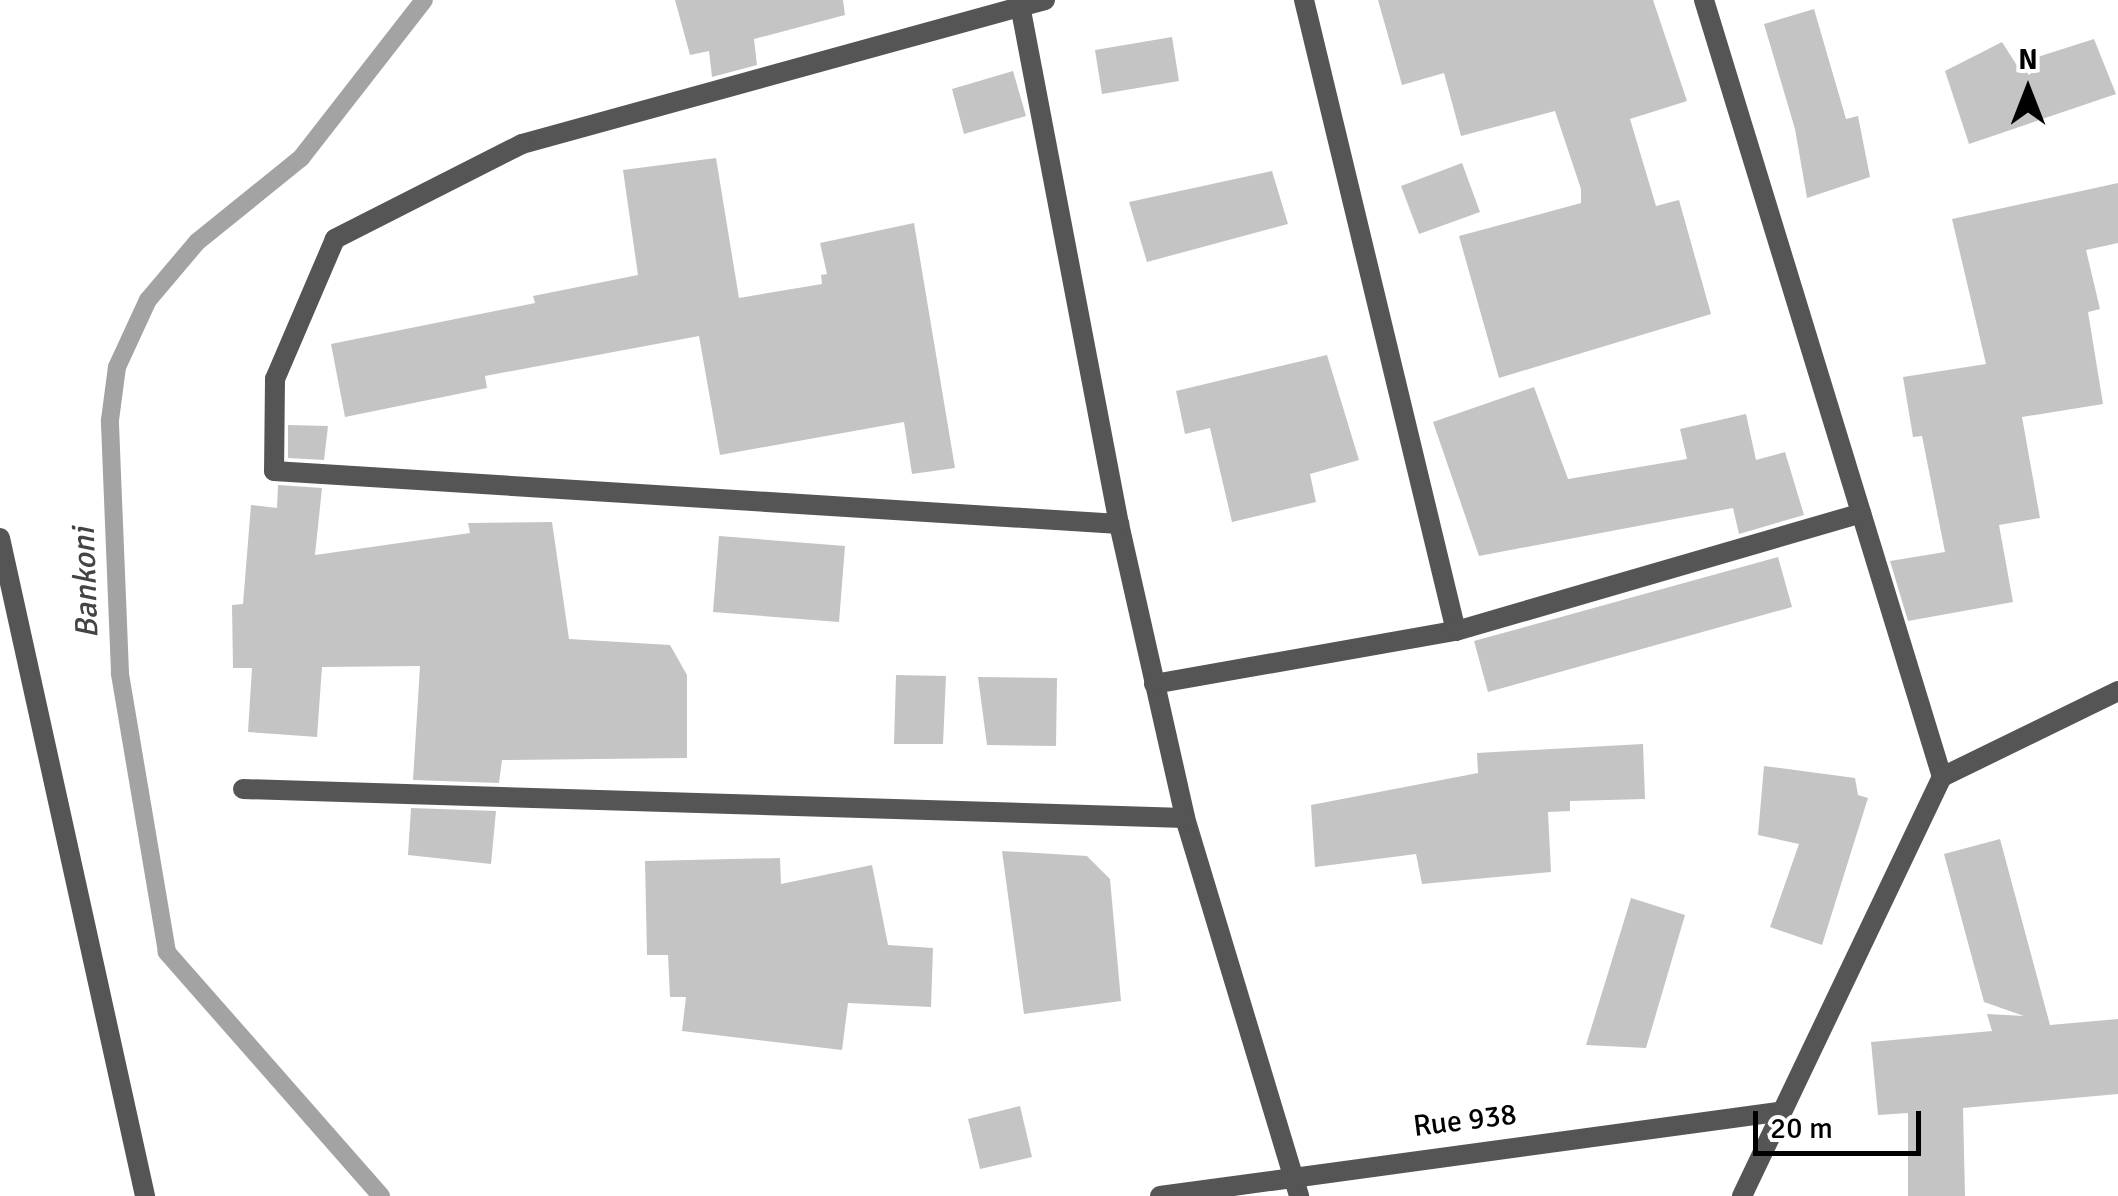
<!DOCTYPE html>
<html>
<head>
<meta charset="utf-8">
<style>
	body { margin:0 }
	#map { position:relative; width:2118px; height:1196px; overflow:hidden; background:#fff; font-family:Signika,sans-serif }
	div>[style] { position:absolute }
	.stream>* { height:18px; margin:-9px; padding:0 9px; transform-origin:9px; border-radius:9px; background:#a3a3a3 }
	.building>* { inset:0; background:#c4c4c4 }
	.minor>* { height:20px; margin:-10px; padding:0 10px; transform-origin:10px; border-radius:10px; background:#555 }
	span { translate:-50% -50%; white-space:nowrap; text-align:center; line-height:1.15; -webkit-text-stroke:8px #fff; paint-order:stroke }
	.street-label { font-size:30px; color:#000 }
	.water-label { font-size:32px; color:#444; font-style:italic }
	.north { position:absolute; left:1978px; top:40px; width:100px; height:100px; -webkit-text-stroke:8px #fff; paint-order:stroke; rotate:0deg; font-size:28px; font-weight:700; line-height:40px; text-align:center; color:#000 }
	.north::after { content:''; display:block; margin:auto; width:35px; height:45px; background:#000; clip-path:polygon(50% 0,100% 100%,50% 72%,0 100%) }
	.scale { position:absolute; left:1753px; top:1111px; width:168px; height:45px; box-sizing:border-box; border:5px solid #000; border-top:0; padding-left:12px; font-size:30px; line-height:35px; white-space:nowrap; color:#000; -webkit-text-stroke:8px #fff; paint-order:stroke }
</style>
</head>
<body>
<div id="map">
	<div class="stream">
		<i style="left:381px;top:1196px;width:325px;rotate:-131.3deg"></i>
		<i style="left:167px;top:952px;width:283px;rotate:-99.6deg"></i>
		<i style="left:120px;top:673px;width:253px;rotate:-92.3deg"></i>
		<i style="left:110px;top:420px;width:53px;rotate:-82.5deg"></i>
		<i style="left:117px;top:367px;width:74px;rotate:-65.2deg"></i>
		<i style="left:148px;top:300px;width:76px;rotate:-49.8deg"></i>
		<i style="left:197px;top:242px;width:134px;rotate:-38.9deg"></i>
		<i style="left:301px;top:158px;width:200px;rotate:-52.1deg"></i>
	</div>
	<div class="building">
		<i style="clip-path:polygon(675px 0,843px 0,845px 15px,754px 39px,757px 65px,712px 77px,709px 51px,690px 55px)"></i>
		<i style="clip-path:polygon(1378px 0,1653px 0,1687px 101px,1630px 119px,1656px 206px,1679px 200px,1711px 314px,1499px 378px,1459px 236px,1581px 203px,1581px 189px,1555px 111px,1461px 136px,1444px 73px,1402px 85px)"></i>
		<i style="clip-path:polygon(1814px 9px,1846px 119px,1858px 116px,1870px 177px,1807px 198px,1795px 129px,1764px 24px)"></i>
		<i style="clip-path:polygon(1172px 37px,1179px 81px,1102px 94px,1095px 50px)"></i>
		<i style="clip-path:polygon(2094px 39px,2116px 94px,1969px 144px,1945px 71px,2002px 42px,2016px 64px)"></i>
		<i style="clip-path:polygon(1013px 71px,1026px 116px,964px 134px,952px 89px)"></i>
		<i style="clip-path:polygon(716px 158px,739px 298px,822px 284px,821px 275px,827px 274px,820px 243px,914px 223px,955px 468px,912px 474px,904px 422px,720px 455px,699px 336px,485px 376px,487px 388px,345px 417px,331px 344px,535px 303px,533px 296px,638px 275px,623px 170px)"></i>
		<i style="clip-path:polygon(1462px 163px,1480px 212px,1419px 234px,1401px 186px)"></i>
		<i style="clip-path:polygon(1272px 171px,1288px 224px,1147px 262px,1129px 202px)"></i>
		<i style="clip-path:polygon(2118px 183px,2118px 243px,2086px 250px,2100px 309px,2088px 312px,2103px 404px,2022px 417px,2040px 518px,1999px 525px,2013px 602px,1908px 621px,1890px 561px,1945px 552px,1922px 436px,1913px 437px,1903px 377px,1986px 364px,1952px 219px)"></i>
		<i style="clip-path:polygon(1327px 355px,1359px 460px,1310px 474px,1316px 502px,1232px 522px,1210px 428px,1185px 434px,1176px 391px)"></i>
		<i style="clip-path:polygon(1534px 387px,1568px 479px,1687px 459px,1680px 429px,1746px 414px,1756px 460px,1785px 452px,1804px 515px,1739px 534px,1733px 508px,1479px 556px,1433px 422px)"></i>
		<i style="clip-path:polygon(288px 425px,328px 426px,324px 460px,288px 458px)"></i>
		<i style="clip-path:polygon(278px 485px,322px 488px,315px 555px,470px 533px,468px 523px,552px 522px,569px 639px,670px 645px,687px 675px,687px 758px,502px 760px,499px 783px,413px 780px,420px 666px,322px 667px,317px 737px,248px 732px,252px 668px,233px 668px,232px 605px,243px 604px,251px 505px,277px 508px)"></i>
		<i style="clip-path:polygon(719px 536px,845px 546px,839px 622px,713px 612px)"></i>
		<i style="clip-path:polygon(1778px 557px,1792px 607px,1488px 692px,1474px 641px)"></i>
		<i style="clip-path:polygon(896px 675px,946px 676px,943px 744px,894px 744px)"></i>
		<i style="clip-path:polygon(978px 677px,1057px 678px,1056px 746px,987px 745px)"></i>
		<i style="clip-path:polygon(1643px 744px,1645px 799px,1570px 801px,1570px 811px,1548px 812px,1551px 872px,1422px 884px,1416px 854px,1315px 867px,1311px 805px,1478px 773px,1477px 753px)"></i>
		<i style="clip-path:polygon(1764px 766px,1855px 778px,1858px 795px,1868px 798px,1822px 945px,1770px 927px,1799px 844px,1758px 835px)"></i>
		<i style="clip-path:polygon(411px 808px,496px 811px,491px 864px,408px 855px)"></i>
		<i style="clip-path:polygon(2000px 839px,2050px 1025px,2118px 1019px,2118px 1094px,1963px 1108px,1965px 1196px,1908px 1196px,1908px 1113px,1878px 1115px,1871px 1042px,1992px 1031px,1987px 1014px,2024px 1016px,1984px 1002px,1944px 854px)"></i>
		<i style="clip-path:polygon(1002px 851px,1087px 856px,1110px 879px,1121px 1001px,1024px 1014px)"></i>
		<i style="clip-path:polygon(780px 858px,781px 884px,872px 865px,888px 945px,933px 948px,931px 1007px,848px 1003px,842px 1050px,682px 1031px,686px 997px,670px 997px,668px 955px,647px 955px,645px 861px)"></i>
		<i style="clip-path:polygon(1631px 898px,1685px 915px,1646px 1048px,1586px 1045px)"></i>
		<i style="clip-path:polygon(1020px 1106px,1032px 1157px,980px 1169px,968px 1119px)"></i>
	</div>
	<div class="minor">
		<i style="left:1019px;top:0;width:533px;rotate:79.2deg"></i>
		<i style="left:1119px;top:524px;width:301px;rotate:77.3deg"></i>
		<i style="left:1185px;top:818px;width:395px;rotate:73.2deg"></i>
		<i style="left:1045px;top:0;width:542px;rotate:164.61deg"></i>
		<i style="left:522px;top:144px;width:210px;rotate:153.1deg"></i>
		<i style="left:335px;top:239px;width:152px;rotate:113.2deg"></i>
		<i style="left:275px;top:379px;width:92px;rotate:90.6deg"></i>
		<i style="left:274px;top:471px;width:847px;rotate:3.59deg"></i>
		<i style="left:1304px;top:0;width:649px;rotate:76.46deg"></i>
		<i style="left:1704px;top:0;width:813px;rotate:72.97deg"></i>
		<i style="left:0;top:538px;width:674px;rotate:77.57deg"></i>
		<i style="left:1154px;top:684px;width:307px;rotate:-10deg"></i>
		<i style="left:1456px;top:631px;width:422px;rotate:-16.2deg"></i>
		<i style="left:243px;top:789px;width:942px;rotate:1.76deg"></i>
		<i style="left:1160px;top:1196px;width:624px;rotate:-7.74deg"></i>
		<i style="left:1742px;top:1196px;width:464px;rotate:-64.5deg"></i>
		<i style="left:1942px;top:777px;width:196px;rotate:-26deg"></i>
	</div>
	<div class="street-label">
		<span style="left:1465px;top:1121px;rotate:-7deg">Rue 938</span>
	</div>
	<div class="water-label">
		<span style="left:86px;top:583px;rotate:-92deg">Bankoni</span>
	</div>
	<div class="north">N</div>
	<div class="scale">20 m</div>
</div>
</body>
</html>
